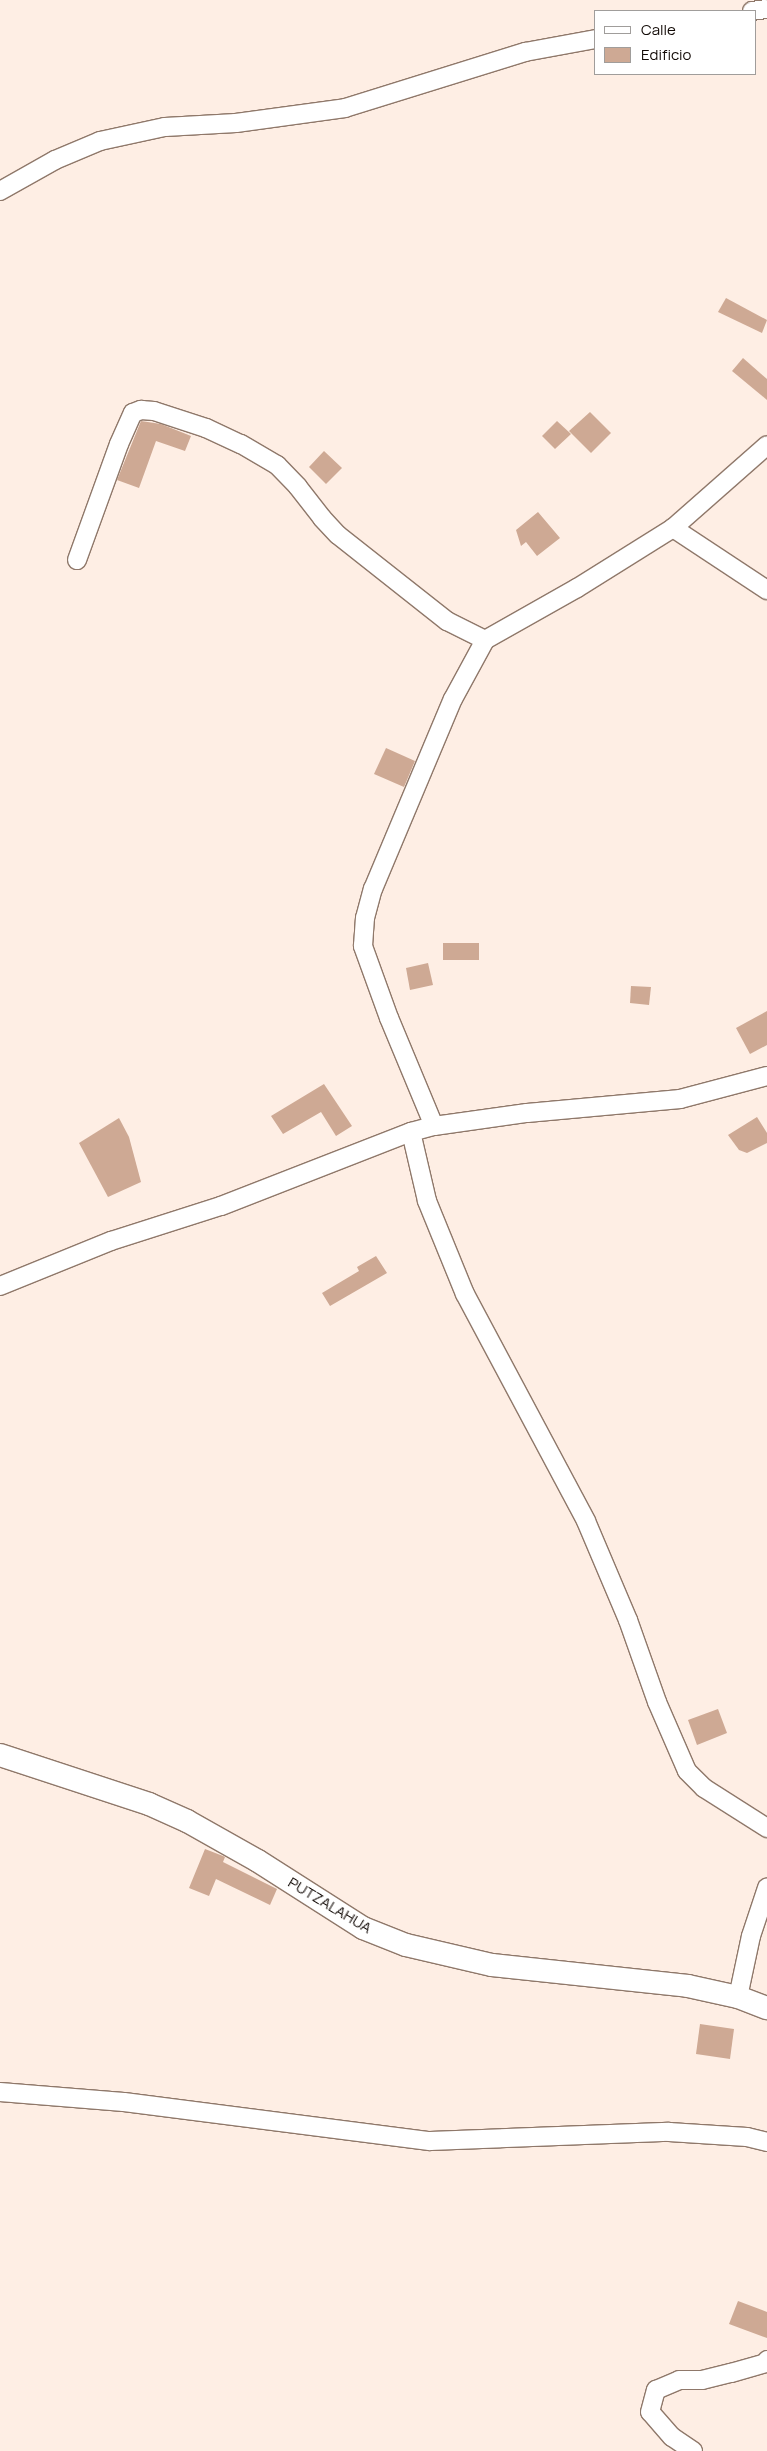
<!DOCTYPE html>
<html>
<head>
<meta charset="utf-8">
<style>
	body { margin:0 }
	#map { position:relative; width:767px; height:2451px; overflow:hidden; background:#feeee4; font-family:Manrope,sans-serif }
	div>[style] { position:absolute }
	.building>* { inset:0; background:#cea994 }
	.roads { filter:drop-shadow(1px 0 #8f786a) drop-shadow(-1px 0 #8f786a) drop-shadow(0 1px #8f786a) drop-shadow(0 -1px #8f786a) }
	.minor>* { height:18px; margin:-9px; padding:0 9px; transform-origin:9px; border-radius:9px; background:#fff }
	.tertiary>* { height:22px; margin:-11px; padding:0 11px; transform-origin:11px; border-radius:11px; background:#fff }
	span { translate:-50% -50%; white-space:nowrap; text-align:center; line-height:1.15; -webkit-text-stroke:4.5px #fff; paint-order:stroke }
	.street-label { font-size:15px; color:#120a06 }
	.legend { position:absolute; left:594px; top:10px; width:162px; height:65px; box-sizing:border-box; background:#fff; border:1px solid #a09d9b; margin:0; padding:6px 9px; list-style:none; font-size:15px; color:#120a06 }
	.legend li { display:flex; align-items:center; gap:10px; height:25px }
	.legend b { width:25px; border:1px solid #a09d9b }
</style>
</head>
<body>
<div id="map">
	<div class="building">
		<i style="clip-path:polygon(726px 298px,767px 320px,762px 333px,718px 312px)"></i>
		<i style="clip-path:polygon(743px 358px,767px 379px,767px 400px,732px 371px)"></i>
		<i style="clip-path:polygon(590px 412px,611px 433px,591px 453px,569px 431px)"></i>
		<i style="clip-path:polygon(141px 421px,161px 424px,191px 436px,185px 451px,156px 441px,139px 488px,117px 480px)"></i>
		<i style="clip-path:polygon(557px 421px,571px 434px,555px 449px,542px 436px)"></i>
		<i style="clip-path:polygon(324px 451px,342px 468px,326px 484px,309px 467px)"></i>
		<i style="clip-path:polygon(538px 512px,560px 538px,537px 556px,526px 542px,521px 546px,516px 530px)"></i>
		<i style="clip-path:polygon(386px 748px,415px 761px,404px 787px,374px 774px)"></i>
		<i style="clip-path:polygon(443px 943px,479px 943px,479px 960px,443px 960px)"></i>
		<i style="clip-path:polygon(428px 963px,433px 985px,410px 990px,406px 968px)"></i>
		<i style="clip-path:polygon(631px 986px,651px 987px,649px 1005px,630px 1003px)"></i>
		<i style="clip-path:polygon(767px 1011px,767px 1045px,750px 1054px,736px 1028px)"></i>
		<i style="clip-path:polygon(324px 1084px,352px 1126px,336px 1136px,321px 1112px,283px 1134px,271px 1116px)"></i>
		<i style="clip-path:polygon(757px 1117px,767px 1133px,767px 1143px,747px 1153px,739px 1150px,728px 1135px)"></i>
		<i style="clip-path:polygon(119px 1118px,129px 1137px,141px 1182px,108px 1197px,79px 1143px)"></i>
		<i style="clip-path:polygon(376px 1256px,387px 1273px,330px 1306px,322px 1293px,359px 1271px,357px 1267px)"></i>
		<i style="clip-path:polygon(718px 1709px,727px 1733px,697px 1745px,688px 1720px)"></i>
		<i style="clip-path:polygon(205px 1849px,223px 1856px,225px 1857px,223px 1862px,277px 1889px,270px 1905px,216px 1879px,209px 1896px,189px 1888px)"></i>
		<i style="clip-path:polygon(700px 2024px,734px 2029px,730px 2059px,696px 2054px)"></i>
		<i style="clip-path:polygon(738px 2301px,767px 2312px,767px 2338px,729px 2324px)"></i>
	</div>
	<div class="roads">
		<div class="minor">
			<i style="left:752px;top:11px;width:15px;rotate:-8deg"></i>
			<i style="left:0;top:191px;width:63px;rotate:-29.4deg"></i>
			<i style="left:55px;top:160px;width:49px;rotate:-22.9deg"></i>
			<i style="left:100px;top:141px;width:66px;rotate:-12.2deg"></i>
			<i style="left:165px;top:127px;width:71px;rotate:-3.2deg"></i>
			<i style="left:236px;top:123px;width:110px;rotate:-7.8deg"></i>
			<i style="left:345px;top:108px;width:189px;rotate:-17.3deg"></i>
			<i style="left:525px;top:52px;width:72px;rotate:-10.4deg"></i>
			<i style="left:673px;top:528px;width:113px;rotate:33.4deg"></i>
			<i style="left:77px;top:560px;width:123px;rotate:-70.1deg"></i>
			<i style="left:119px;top:444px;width:34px;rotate:-66deg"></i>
			<i style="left:133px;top:413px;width:9px;rotate:-21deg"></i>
			<i style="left:141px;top:410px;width:13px;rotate:4deg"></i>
			<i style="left:154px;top:411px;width:55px;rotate:18.1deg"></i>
			<i style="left:206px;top:428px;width:38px;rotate:25deg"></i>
			<i style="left:241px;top:444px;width:42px;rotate:30.3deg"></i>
			<i style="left:277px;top:465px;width:30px;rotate:46deg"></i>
			<i style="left:298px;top:487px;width:39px;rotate:52deg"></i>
			<i style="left:322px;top:518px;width:23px;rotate:47deg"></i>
			<i style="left:338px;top:535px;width:139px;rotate:38.3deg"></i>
			<i style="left:447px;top:621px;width:42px;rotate:26.6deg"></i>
			<i style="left:434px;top:1126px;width:117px;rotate:-112.6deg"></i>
			<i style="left:389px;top:1018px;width:77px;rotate:-109.9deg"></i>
			<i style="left:363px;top:946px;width:28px;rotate:-86deg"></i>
			<i style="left:365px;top:918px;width:30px;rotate:-75deg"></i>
			<i style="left:373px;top:889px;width:206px;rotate:-67.2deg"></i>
			<i style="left:453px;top:699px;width:67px;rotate:-61.5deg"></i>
			<i style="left:485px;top:640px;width:106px;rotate:-29.5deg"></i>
			<i style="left:577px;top:588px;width:113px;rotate:-32deg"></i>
			<i style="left:673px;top:528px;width:125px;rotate:-41.4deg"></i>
			<i style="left:411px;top:1132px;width:71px;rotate:76.9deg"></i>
			<i style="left:427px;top:1201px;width:100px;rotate:67.8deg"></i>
			<i style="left:465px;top:1294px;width:257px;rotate:61.9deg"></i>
			<i style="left:586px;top:1521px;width:108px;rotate:67deg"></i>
			<i style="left:628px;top:1620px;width:87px;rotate:70.5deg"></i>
			<i style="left:657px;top:1702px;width:75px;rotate:66.5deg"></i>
			<i style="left:687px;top:1771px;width:24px;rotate:45deg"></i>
			<i style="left:704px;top:1788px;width:75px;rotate:32.4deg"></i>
			<i style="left:0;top:1286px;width:120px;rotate:-22.1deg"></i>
			<i style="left:111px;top:1241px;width:115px;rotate:-17.7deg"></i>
			<i style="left:221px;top:1206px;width:204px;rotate:-21.3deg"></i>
			<i style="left:411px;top:1132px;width:24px;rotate:-15deg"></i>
			<i style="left:434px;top:1126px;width:94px;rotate:-8deg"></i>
			<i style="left:527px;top:1113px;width:154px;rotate:-5.2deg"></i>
			<i style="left:680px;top:1099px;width:90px;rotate:-14.8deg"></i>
			<i style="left:738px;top:1997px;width:62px;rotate:-78deg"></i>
			<i style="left:751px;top:1936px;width:51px;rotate:-71.6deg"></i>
			<i style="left:0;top:2092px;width:124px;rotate:4.6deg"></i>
			<i style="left:124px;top:2102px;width:308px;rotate:7.3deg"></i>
			<i style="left:430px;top:2141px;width:239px;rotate:-2.2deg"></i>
			<i style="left:669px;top:2132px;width:78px;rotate:3.7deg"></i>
			<i style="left:747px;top:2137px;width:21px;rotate:14deg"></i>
			<i style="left:693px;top:2451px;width:25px;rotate:-146deg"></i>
			<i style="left:672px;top:2437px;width:33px;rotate:-131deg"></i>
			<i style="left:650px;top:2412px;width:23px;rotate:-75deg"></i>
			<i style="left:656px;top:2390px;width:25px;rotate:-23deg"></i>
			<i style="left:679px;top:2380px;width:23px"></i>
			<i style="left:702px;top:2380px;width:30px;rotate:-14deg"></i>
			<i style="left:731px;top:2373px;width:36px;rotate:-16deg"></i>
			<i style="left:766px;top:2363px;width:3px;rotate:-72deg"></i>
		</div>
		<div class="tertiary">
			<i style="left:0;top:1755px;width:157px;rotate:18.2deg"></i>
			<i style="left:149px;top:1804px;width:42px;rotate:24.1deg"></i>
			<i style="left:187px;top:1821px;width:81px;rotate:29.4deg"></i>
			<i style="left:258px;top:1861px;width:125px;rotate:32.5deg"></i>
			<i style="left:363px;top:1928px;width:46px;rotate:21.6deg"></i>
			<i style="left:406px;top:1945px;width:88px;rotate:13.1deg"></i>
			<i style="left:492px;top:1965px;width:197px;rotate:6.1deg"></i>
			<i style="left:688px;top:1986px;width:51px;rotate:12.4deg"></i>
			<i style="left:738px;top:1997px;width:31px;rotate:21deg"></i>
		</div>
	</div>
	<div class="street-label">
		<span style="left:330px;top:1905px;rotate:31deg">PUTZALAHUA</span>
	</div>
	<ul class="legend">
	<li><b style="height:6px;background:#fff"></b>Calle</li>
	<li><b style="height:14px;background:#cea994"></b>Edificio</li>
	</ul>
</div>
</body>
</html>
